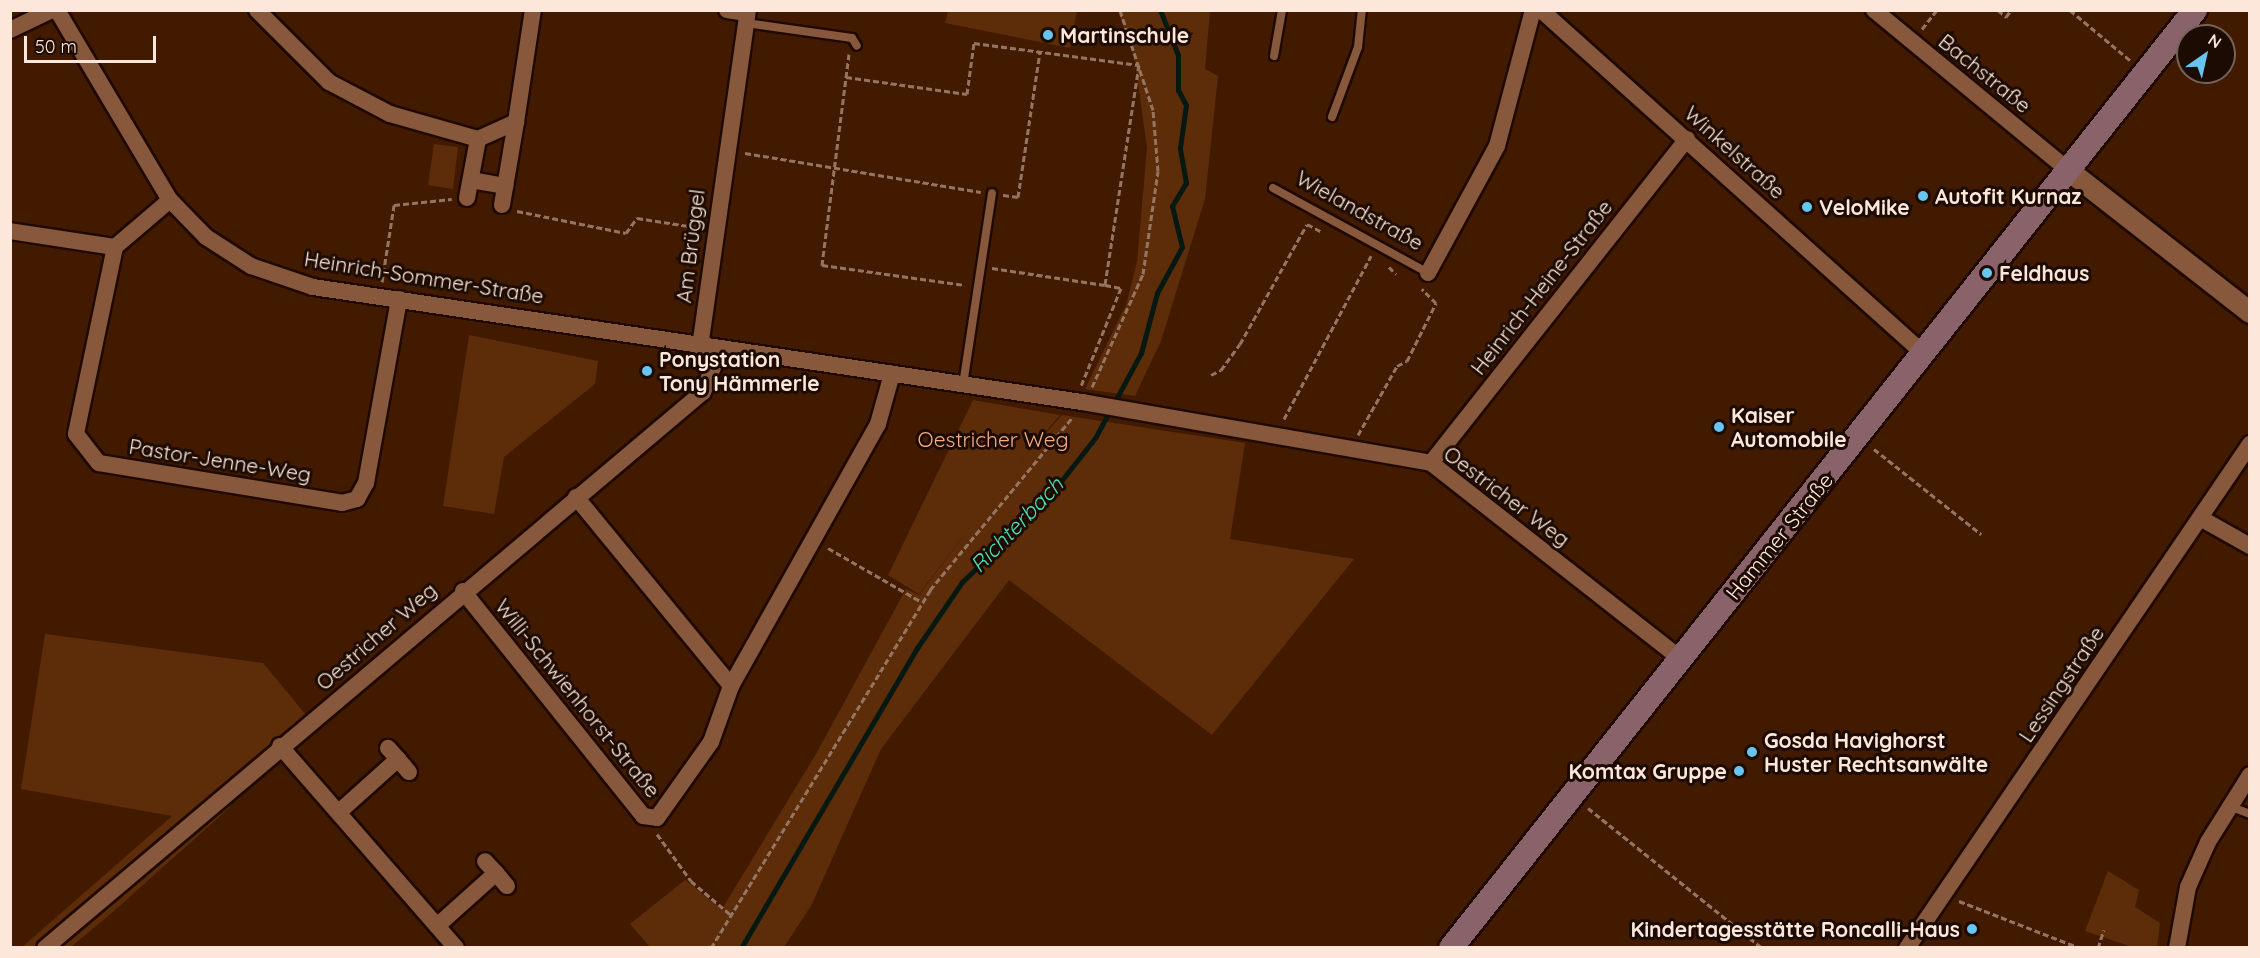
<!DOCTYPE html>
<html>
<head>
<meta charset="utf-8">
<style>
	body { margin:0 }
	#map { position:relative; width:2260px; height:958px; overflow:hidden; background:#421a00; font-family:Quicksand,sans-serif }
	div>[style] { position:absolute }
	.green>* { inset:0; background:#5d2d09 }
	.stream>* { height:5px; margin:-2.5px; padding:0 2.5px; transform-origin:2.5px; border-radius:2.5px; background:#051812 }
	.path>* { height:3px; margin-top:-1.5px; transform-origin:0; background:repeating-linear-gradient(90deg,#957561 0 6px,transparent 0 9px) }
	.roads { filter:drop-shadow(2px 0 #1f0900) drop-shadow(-2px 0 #1f0900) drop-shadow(0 2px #1f0900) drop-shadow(0 -2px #1f0900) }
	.service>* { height:8px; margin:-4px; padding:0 4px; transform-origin:4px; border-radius:4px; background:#87583c }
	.minor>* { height:16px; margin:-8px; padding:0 8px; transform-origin:8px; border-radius:8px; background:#87583c }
	.tertiary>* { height:21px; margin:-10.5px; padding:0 10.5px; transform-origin:10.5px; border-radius:10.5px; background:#87583c }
	.secondary>* { height:24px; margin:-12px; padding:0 12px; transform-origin:12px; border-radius:12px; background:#896369 }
	.dots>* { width:16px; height:16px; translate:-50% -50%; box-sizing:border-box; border:3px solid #1c0b02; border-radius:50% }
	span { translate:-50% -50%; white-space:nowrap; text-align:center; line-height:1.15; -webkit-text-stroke:6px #1c0b02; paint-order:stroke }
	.poi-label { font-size:21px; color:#fde7da; font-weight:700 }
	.left { translate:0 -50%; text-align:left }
	.right { translate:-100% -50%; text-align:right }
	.street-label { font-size:21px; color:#fde7da }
	.park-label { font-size:21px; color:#f6ad82 }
	.water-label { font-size:22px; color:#4ee2bb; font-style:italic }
	.frame { position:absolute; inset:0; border:12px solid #fde7da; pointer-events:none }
	.north { position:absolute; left:2176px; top:24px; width:60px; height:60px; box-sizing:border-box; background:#1c0b02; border:2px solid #766358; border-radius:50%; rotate:34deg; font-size:16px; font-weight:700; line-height:24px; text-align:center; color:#fde7da }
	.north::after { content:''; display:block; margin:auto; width:21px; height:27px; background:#68c4f0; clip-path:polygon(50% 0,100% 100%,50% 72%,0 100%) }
	.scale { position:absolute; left:24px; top:36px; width:132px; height:27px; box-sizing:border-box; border:3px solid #fde7da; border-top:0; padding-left:8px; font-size:18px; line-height:21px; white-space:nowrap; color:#fde7da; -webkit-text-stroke:4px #1c0b02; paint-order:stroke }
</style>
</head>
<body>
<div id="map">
	<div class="green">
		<i style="clip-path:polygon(948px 11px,948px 10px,1077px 11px,1070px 48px,945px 23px)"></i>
		<i style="clip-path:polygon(1118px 11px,1210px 11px,1205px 69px,1218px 76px,1205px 199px,1161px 341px,1135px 396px,1085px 389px,1126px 305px,1137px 262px,1147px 148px,1135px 61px)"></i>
		<i style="clip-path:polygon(434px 144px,458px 147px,453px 189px,428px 185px)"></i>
		<i style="clip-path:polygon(469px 335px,598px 361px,595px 384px,504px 457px,494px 514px,443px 506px)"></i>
		<i style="clip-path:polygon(973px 400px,1060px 415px,1019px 463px,1062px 415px,1245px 443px,1230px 539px,1354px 559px,1212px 735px,1009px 580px,881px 749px,811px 906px,784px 947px,650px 947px,630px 924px,685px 880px,722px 909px,816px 754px,906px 589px,919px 595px,977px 518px,919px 594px,888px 575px)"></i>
		<i style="clip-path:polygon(45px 634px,263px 663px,306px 715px,36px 947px,21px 948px,172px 816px,21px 789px)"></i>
		<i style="clip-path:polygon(223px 800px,230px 807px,114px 911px,71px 947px,52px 948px)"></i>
		<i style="clip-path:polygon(2108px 871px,2139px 890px,2135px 907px,2160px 923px,2157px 947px,2132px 947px,2085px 931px)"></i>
	</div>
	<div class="stream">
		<i style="left:741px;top:948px;width:348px;rotate:-59.6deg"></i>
		<i style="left:917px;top:648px;width:80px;rotate:-55.7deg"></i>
		<i style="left:962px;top:582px;width:112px;rotate:-43.9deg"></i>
		<i style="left:1043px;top:504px;width:84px;rotate:-51.8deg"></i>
		<i style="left:1095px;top:438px;width:97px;rotate:-61.6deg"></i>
		<i style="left:1141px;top:353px;width:62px;rotate:-75.1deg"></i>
		<i style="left:1157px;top:293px;width:52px;rotate:-61.5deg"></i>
		<i style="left:1182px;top:247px;width:42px;rotate:-103.7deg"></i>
		<i style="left:1172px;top:206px;width:27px;rotate:-59deg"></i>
		<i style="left:1186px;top:183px;width:36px;rotate:-100deg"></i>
		<i style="left:1180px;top:148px;width:43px;rotate:-82.1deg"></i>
		<i style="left:1186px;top:105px;width:17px;rotate:-118deg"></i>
		<i style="left:1178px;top:90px;width:35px;rotate:-90deg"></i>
		<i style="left:1178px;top:55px;width:48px;rotate:-111.8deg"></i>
	</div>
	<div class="path">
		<i style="left:1998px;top:10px;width:11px;rotate:41deg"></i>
		<i style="left:2006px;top:17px;width:9px;rotate:-54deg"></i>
		<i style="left:2070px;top:10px;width:80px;rotate:39.9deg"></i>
		<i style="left:1922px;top:29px;width:24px;rotate:-52deg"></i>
		<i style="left:849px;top:54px;width:213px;rotate:97.3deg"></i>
		<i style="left:822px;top:265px;width:144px;rotate:8deg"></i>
		<i style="left:846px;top:77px;width:122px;rotate:8deg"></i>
		<i style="left:967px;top:94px;width:51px;rotate:-82.2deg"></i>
		<i style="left:974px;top:43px;width:166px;rotate:7.6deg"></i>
		<i style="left:1139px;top:65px;width:223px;rotate:98.8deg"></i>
		<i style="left:1105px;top:285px;width:16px;rotate:11deg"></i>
		<i style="left:1121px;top:288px;width:106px;rotate:112.2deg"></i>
		<i style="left:745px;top:153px;width:239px;rotate:9.4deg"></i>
		<i style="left:1003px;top:195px;width:15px;rotate:8deg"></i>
		<i style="left:1018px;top:197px;width:147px;rotate:-81.4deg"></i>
		<i style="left:517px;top:211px;width:111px;rotate:11.4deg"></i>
		<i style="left:626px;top:233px;width:19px;rotate:-54deg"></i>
		<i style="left:637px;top:218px;width:65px;rotate:8.9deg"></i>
		<i style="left:1389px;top:267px;width:10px;rotate:45deg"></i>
		<i style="left:992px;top:268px;width:114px;rotate:8.6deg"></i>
		<i style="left:382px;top:282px;width:78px;rotate:-81.1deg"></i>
		<i style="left:394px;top:205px;width:58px;rotate:-5.9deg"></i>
		<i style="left:1211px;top:375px;width:11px;rotate:-27deg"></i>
		<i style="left:1221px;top:370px;width:32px;rotate:-54deg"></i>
		<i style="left:1240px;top:344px;width:137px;rotate:-60.8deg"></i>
		<i style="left:1307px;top:224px;width:17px;rotate:28deg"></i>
		<i style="left:1092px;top:387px;width:124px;rotate:-65.7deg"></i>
		<i style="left:1143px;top:274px;width:104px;rotate:-81.7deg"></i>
		<i style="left:1158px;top:171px;width:61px;rotate:-94.7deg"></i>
		<i style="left:1153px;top:110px;width:105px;rotate:-108.3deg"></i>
		<i style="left:1284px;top:419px;width:185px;rotate:-61.9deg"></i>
		<i style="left:1358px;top:435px;width:79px;rotate:-60.5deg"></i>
		<i style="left:1397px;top:366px;width:11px;rotate:-27deg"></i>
		<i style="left:1407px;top:361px;width:65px;rotate:-63.4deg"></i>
		<i style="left:1436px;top:303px;width:20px;rotate:-135deg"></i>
		<i style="left:1874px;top:449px;width:137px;rotate:38.5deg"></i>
		<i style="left:828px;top:548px;width:108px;rotate:29.9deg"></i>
		<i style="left:1588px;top:808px;width:223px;rotate:38.8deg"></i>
		<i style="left:657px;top:834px;width:58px;rotate:54.1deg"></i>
		<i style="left:691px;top:881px;width:52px;rotate:40.4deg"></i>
		<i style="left:1959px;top:901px;width:130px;rotate:21.2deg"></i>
		<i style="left:711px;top:948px;width:420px;rotate:-58.5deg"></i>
		<i style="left:930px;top:590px;width:223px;rotate:-50.5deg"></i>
		<i style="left:2098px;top:948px;width:19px;rotate:-72deg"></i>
	</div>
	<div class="roads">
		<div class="service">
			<i style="left:746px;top:23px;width:107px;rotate:8.1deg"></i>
			<i style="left:852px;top:38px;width:9px;rotate:58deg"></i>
			<i style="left:1274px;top:56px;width:47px;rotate:-80.1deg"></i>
			<i style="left:1332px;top:117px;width:75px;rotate:-69.6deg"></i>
			<i style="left:1358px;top:47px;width:37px;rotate:-84deg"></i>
			<i style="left:1273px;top:188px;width:177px;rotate:28.7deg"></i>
			<i style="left:963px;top:385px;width:194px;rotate:-81.4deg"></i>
			<i style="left:2229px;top:806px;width:22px;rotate:21deg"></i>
		</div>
		<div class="minor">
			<i style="left:57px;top:10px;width:221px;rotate:59.3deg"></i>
			<i style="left:170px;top:200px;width:52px;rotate:45.8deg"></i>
			<i style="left:206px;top:237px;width:54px;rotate:32.8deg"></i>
			<i style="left:251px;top:266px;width:65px;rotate:18.7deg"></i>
			<i style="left:313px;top:287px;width:778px;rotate:8.51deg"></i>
			<i style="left:1082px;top:402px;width:354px;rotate:9.9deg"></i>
			<i style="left:1431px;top:463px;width:318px;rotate:38.1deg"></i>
			<i style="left:257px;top:10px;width:102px;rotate:45deg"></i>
			<i style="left:329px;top:82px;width:69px;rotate:27.7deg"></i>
			<i style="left:390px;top:114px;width:91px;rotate:15.9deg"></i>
			<i style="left:727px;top:10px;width:20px;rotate:9deg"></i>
			<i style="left:1541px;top:10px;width:513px;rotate:41.92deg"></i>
			<i style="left:1874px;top:10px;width:251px;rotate:39.5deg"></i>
			<i style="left:10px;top:30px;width:47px;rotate:-25.5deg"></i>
			<i style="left:478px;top:139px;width:42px;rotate:-24.1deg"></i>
			<i style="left:516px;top:122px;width:113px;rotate:-81.4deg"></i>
			<i style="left:471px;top:180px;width:35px;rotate:10deg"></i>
			<i style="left:467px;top:198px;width:60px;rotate:-79.4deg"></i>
			<i style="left:170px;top:200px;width:72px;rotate:139.5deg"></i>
			<i style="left:115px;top:247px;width:191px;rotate:101.8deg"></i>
			<i style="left:76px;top:434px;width:37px;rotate:52deg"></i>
			<i style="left:99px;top:463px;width:246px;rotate:9.3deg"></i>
			<i style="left:342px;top:503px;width:16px;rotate:-15deg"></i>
			<i style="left:357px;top:499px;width:18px;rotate:-61deg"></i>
			<i style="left:366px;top:483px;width:187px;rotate:-79.8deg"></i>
			<i style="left:502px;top:205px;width:84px;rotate:-80.4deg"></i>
			<i style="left:10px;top:231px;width:106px;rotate:8.7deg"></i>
			<i style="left:1428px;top:273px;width:145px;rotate:-61.5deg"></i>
			<i style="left:1497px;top:146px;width:141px;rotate:-75.2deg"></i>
			<i style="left:700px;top:347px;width:340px;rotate:-81.9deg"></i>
			<i style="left:1431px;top:463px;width:413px;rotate:-51.7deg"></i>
			<i style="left:576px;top:497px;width:244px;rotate:50.6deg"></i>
			<i style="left:2202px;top:519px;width:55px;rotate:29.4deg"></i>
			<i style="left:463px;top:591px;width:288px;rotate:51.3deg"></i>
			<i style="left:643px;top:816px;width:14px;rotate:8deg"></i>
			<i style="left:657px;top:818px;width:93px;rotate:-54.6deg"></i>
			<i style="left:711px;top:742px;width:59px;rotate:-70.3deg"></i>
			<i style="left:731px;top:686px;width:300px;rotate:-60.7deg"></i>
			<i style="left:878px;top:424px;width:52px;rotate:-74.4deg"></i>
			<i style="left:280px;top:746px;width:268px;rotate:48.9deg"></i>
			<i style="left:398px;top:759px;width:17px;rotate:50deg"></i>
			<i style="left:339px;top:812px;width:79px;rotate:-41.9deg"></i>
			<i style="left:398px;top:759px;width:15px;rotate:-132deg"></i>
			<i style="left:496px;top:873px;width:17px;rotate:50deg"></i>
			<i style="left:437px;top:926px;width:79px;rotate:-41.9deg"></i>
			<i style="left:496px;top:873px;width:16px;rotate:-133deg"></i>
			<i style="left:45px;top:948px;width:861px;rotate:-40.2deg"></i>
			<i style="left:703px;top:392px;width:45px;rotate:-68deg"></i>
			<i style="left:1907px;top:948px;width:610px;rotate:-55.76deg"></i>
			<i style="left:2177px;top:948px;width:62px;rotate:-79.8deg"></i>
			<i style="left:2188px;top:887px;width:49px;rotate:-66deg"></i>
			<i style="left:2208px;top:842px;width:79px;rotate:-57.9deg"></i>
		</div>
		<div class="tertiary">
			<i style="left:2068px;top:170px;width:231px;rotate:38deg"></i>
		</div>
		<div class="secondary">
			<i style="left:1451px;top:948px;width:1197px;rotate:-51.58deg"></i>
		</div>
	</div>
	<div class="dots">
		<i style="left:1048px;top:35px;background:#68c4f0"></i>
		<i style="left:1923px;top:196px;background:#68c4f0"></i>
		<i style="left:1807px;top:207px;background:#68c4f0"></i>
		<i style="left:1987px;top:273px;background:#68c4f0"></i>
		<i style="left:647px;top:371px;background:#68c4f0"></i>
		<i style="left:1719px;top:427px;background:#68c4f0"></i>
		<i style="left:1752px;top:752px;background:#68c4f0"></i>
		<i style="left:1739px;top:771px;background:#68c4f0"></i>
		<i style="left:1972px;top:929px;background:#68c4f0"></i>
	</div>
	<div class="poi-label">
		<span class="left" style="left:1060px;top:35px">Martinschule</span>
		<span class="left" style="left:1935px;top:196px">Autofit Kurnaz</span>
		<span class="left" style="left:1819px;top:207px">VeloMike</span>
		<span class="left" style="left:1999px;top:273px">Feldhaus</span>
		<span class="left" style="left:659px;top:371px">Ponystation<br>Tony Hämmerle</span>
		<span class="left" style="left:1731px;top:427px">Kaiser<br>Automobile</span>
		<span class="left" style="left:1764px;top:752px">Gosda Havighorst<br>Huster Rechtsanwälte</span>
		<span class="right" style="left:1727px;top:771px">Komtax Gruppe</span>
		<span class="right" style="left:1960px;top:929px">Kindertagesstätte Roncalli-Haus</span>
	</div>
	<div class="street-label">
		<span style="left:1985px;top:73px;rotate:39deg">Bachstraße</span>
		<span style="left:1735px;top:152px;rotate:42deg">Winkelstraße</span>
		<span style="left:1360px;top:210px;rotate:29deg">Wielandstraße</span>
		<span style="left:690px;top:246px;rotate:-83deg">Am Brüggel</span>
		<span style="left:424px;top:277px;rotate:9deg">Heinrich-Sommer-Straße</span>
		<span style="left:1541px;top:287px;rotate:-52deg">Heinrich-Heine-Straße</span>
		<span style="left:220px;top:460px;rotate:9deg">Pastor-Jenne-Weg</span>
		<span style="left:1507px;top:496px;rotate:37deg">Oestricher Weg</span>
		<span style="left:1779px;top:536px;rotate:-51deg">Hammer Straße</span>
		<span style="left:376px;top:636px;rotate:-41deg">Oestricher Weg</span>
		<span style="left:2061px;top:684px;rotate:-56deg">Lessingstraße</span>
		<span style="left:578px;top:698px;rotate:51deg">Willi-Schwienhorst-Straße</span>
	</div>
	<div class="park-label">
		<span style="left:993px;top:439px">Oestricher Weg</span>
	</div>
	<div class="water-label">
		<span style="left:1017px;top:525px;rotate:-46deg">Richterbach</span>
	</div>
	<div class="frame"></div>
	<div class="north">N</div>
	<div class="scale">50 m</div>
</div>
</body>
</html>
